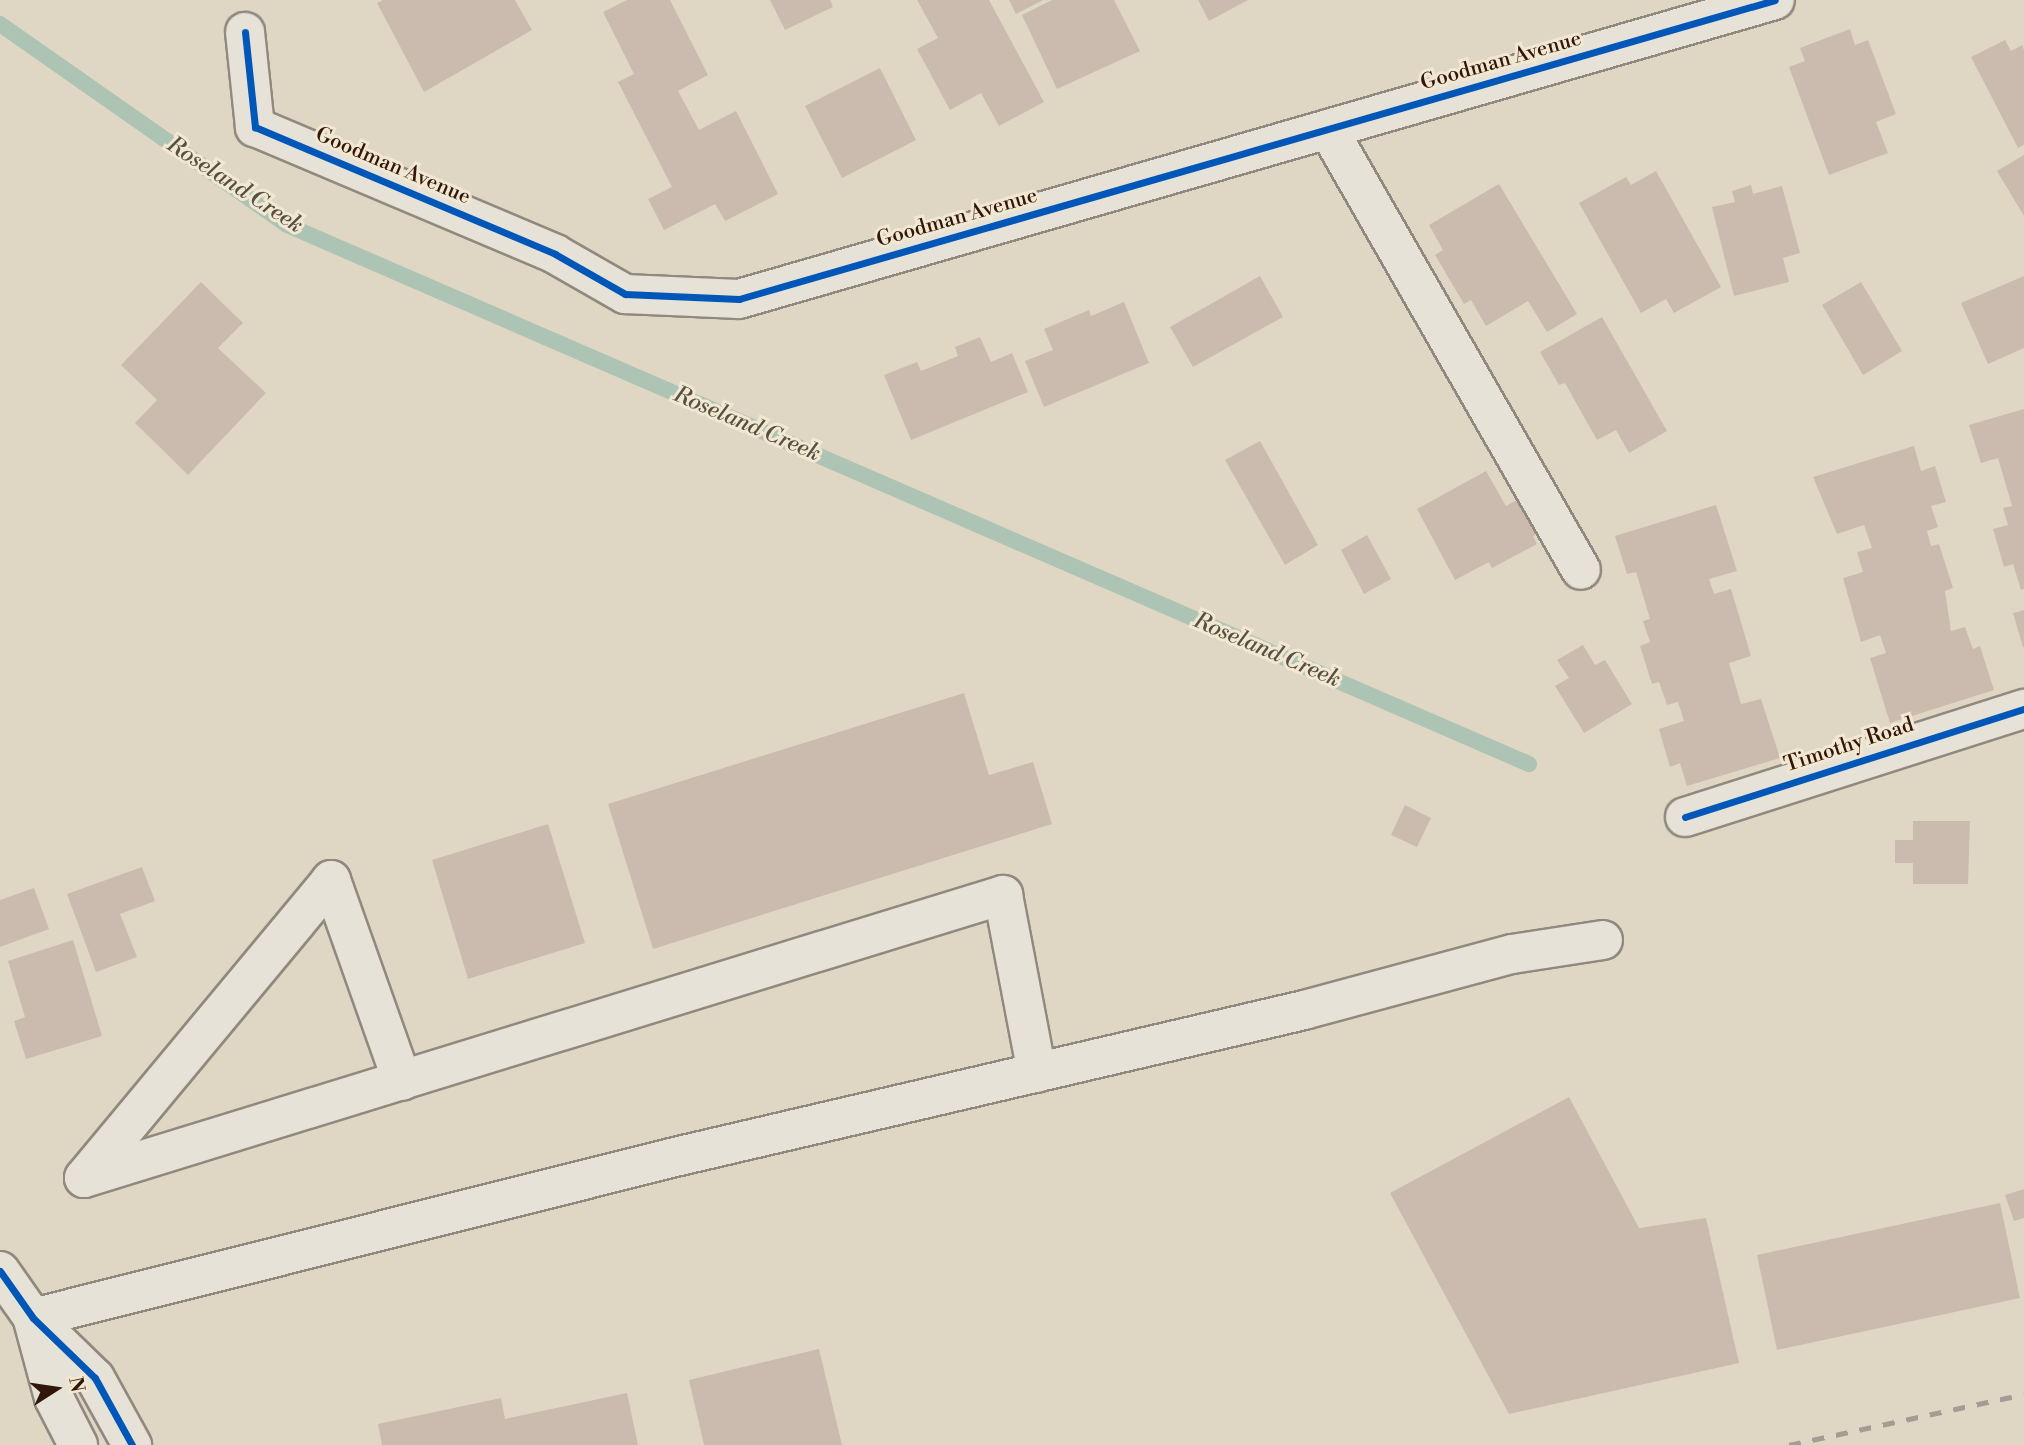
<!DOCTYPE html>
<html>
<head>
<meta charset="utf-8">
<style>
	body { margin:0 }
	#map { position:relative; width:2024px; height:1445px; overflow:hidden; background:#dfd7c4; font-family:"Libre Bodoni",serif }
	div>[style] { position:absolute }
	.stream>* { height:16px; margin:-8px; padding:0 8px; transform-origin:8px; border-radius:8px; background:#adc4b5 }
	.building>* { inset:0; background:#cbbbaf }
	.roads { filter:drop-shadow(2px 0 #91897e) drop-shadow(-2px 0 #91897e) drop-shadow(0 2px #91897e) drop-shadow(0 -2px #91897e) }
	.minor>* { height:38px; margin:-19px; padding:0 19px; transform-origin:19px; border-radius:19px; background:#e6e2d8 }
	.rail>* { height:5px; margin-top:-2.5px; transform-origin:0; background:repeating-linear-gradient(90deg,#a49d95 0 12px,transparent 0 24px) }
	.cycleway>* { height:7px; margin:-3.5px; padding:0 3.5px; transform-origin:3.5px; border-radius:3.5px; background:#0057b8 }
	span { translate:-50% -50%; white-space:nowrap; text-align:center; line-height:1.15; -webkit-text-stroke:6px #f2e8d1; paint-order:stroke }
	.street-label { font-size:21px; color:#31160a }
	.water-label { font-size:23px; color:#555043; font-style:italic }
	.north { position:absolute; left:21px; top:1354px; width:70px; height:70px; -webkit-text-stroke:5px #f2e8d1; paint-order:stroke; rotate:78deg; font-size:19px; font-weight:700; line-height:28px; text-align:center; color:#31160a }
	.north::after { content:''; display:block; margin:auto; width:24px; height:32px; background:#31160a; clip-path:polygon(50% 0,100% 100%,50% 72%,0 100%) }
</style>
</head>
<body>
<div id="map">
	<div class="stream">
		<i style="left:0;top:24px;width:350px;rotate:35deg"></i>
		<i style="left:287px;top:225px;width:1354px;rotate:23.46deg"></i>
	</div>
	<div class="building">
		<i style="clip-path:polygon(383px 0,515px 0,532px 30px,424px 92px,377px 3px)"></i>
		<i style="clip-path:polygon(627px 0,670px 0,708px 75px,678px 91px,699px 130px,736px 111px,778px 194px,725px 221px,715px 204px,664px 230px,648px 199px,672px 187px,618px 82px,634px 74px,603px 12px)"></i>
		<i style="clip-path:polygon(770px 0,830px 0,833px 7px,785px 30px)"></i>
		<i style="clip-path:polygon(917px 0,989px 0,1044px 102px,999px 126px,981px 93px,950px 110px,917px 49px,938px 38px)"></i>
		<i style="clip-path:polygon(1009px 0,1043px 0,1016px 14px)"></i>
		<i style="clip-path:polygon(1052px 0,1114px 0,1140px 51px,1057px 89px,1022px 15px)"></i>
		<i style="clip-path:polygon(1198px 0,1248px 0,1209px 21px)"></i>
		<i style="clip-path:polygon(1850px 29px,1855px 45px,1868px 40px,1896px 114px,1876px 122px,1888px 153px,1829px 175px,1789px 67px,1805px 61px,1800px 48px)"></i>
		<i style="clip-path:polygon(2005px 40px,2011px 51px,2022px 45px,2024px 50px,2024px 145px,2018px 148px,1971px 57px)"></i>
		<i style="clip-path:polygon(880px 68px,916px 140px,842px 178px,805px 106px)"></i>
		<i style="clip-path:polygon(2024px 155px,2024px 216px,1997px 171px)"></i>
		<i style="clip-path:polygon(1656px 171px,1721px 287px,1674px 313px,1666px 299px,1641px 313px,1579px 203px,1626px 177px,1631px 185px)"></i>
		<i style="clip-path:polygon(1499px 184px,1577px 314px,1547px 332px,1528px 301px,1486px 326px,1471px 300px,1464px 304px,1435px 255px,1443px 250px,1429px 225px)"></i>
		<i style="clip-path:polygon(1751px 185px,1753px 194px,1782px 186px,1800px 253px,1783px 258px,1789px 282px,1734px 296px,1712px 207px,1735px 202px,1732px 191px)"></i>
		<i style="clip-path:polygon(1260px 276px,1283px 317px,1193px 367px,1170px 327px)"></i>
		<i style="clip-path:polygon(2024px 276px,2024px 348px,1988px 364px,1961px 303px)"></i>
		<i style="clip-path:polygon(201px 282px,243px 323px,218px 348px,266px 393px,188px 475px,135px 423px,157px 400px,121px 365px)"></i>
		<i style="clip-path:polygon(1861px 282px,1902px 351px,1863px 375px,1822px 305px)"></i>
		<i style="clip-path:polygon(1124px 302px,1149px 363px,1044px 407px,1025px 361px,1053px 350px,1044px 329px,1089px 310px,1091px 316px)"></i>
		<i style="clip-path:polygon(1602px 317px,1667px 431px,1629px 453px,1616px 430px,1597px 440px,1565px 383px,1559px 385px,1540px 352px)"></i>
		<i style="clip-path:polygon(980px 337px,991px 362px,1012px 353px,1028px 392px,911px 440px,884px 375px,917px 362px,921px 371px,958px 356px,955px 347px)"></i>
		<i style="clip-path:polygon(2024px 409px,2024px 589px,2021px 590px,2013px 564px,2004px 567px,1993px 529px,2008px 525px,2003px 508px,2012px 506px,1998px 458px,1981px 463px,1969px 425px)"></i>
		<i style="clip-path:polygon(1260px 441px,1318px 545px,1285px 565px,1225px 460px)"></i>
		<i style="clip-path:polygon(1914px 446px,1921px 471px,1935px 466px,1946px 502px,1931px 506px,1938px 527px,1927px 531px,1931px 546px,1939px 544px,1953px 588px,1945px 591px,1951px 631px,1965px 627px,1973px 649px,1980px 646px,1994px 690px,1890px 723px,1870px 658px,1886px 653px,1880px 635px,1861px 642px,1843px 578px,1863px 572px,1857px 552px,1872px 548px,1864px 525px,1837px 534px,1813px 477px)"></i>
		<i style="clip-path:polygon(1486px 471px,1506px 506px,1524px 496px,1544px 531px,1533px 536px,1537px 544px,1492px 568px,1489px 562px,1455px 580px,1417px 509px)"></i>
		<i style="clip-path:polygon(1716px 505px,1737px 571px,1709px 579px,1714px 594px,1731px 589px,1751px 656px,1729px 663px,1741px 704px,1761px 699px,1780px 758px,1687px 786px,1680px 763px,1670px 767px,1659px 729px,1684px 721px,1678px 702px,1667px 705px,1659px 682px,1652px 684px,1640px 646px,1650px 642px,1643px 621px,1650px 619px,1636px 572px,1627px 574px,1615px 536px)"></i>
		<i style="clip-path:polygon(1367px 535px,1391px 579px,1364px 594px,1341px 550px)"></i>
		<i style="clip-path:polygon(2024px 610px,2024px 647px,2023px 647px,2013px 613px)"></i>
		<i style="clip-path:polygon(1583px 645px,1595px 665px,1605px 660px,1632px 704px,1584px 733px,1555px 686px,1569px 678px,1557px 660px)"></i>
		<i style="clip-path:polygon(964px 693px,989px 775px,1033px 762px,1052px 824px,653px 949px,608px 804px)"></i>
		<i style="clip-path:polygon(1405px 805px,1431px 818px,1417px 847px,1391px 835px)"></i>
		<i style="clip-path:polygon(1913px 821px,1970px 821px,1968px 884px,1913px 884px,1913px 863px,1895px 863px,1895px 840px,1913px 840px)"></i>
		<i style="clip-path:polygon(548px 824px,585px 943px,468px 979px,432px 860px)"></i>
		<i style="clip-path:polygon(142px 867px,155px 901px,120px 914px,137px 957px,96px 972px,67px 894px)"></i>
		<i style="clip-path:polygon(34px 888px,49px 929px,0 947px,0 900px)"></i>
		<i style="clip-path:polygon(73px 940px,102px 1036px,26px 1059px,14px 1021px,25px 1017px,8px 961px)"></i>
		<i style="clip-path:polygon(1569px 1097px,1639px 1228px,1706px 1218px,1739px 1363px,1509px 1414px,1390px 1193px)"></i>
		<i style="clip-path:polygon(2024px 1189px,2024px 1218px,2014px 1221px,2005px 1195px)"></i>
		<i style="clip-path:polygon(2000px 1203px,2020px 1298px,1777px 1350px,1757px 1255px)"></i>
		<i style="clip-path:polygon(819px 1349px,842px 1445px,704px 1445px,689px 1380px)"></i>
		<i style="clip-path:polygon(627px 1393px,638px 1445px,382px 1445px,378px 1424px,501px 1398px,505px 1419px)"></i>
	</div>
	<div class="roads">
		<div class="minor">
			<i style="left:245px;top:32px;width:96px;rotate:84deg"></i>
			<i style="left:255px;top:127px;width:326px;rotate:22.9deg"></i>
			<i style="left:555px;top:254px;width:81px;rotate:29.7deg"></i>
			<i style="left:625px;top:294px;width:114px;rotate:2.5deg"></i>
			<i style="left:739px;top:299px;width:1078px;rotate:-16.1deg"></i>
			<i style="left:1328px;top:129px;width:508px;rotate:60.16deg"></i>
			<i style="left:1685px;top:817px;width:356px;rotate:-17.7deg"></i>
			<i style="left:84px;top:1178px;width:962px;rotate:-17.12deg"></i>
			<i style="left:1003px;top:895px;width:181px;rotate:79.2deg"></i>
			<i style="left:84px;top:1178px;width:387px;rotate:-50.3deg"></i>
			<i style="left:331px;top:880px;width:213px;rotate:70.5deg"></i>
			<i style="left:0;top:1271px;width:57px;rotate:54.9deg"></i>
			<i style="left:33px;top:1318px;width:86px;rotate:44.1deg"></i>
			<i style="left:95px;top:1378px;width:77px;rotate:61.1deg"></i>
			<i style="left:33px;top:1318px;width:662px;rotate:-14.08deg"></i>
			<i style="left:675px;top:1157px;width:646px;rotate:-13.15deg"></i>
			<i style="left:1304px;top:1010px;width:215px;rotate:-15.1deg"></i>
			<i style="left:1512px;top:954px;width:92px;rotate:-8.7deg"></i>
			<i style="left:33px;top:1320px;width:81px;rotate:74.9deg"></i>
			<i style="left:54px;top:1398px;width:53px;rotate:62.9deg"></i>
		</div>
	</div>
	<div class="rail">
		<i style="left:1789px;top:1445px;width:240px;rotate:-12.2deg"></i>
	</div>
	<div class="cycleway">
		<i style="left:245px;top:32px;width:96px;rotate:84deg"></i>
		<i style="left:255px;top:127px;width:326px;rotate:22.9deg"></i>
		<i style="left:555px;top:254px;width:81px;rotate:29.7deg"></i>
		<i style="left:625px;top:294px;width:114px;rotate:2.5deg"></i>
		<i style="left:739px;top:299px;width:1078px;rotate:-16.1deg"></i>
		<i style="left:1685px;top:817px;width:356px;rotate:-17.7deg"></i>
		<i style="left:0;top:1271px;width:57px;rotate:54.9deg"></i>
		<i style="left:33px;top:1318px;width:86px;rotate:44.1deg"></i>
		<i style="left:95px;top:1378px;width:77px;rotate:61.1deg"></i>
	</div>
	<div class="street-label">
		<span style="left:1501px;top:61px;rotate:-16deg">Goodman Avenue</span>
		<span style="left:393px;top:166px;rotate:23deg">Goodman Avenue</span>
		<span style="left:957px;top:218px;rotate:-16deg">Goodman Avenue</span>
		<span style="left:1849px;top:745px;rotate:-18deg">Timothy Road</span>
	</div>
	<div class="water-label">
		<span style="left:235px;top:185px;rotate:33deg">Roseland Creek</span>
		<span style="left:747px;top:424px;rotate:23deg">Roseland Creek</span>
		<span style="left:1267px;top:650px;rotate:23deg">Roseland Creek</span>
	</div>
	<div class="north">N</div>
</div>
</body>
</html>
